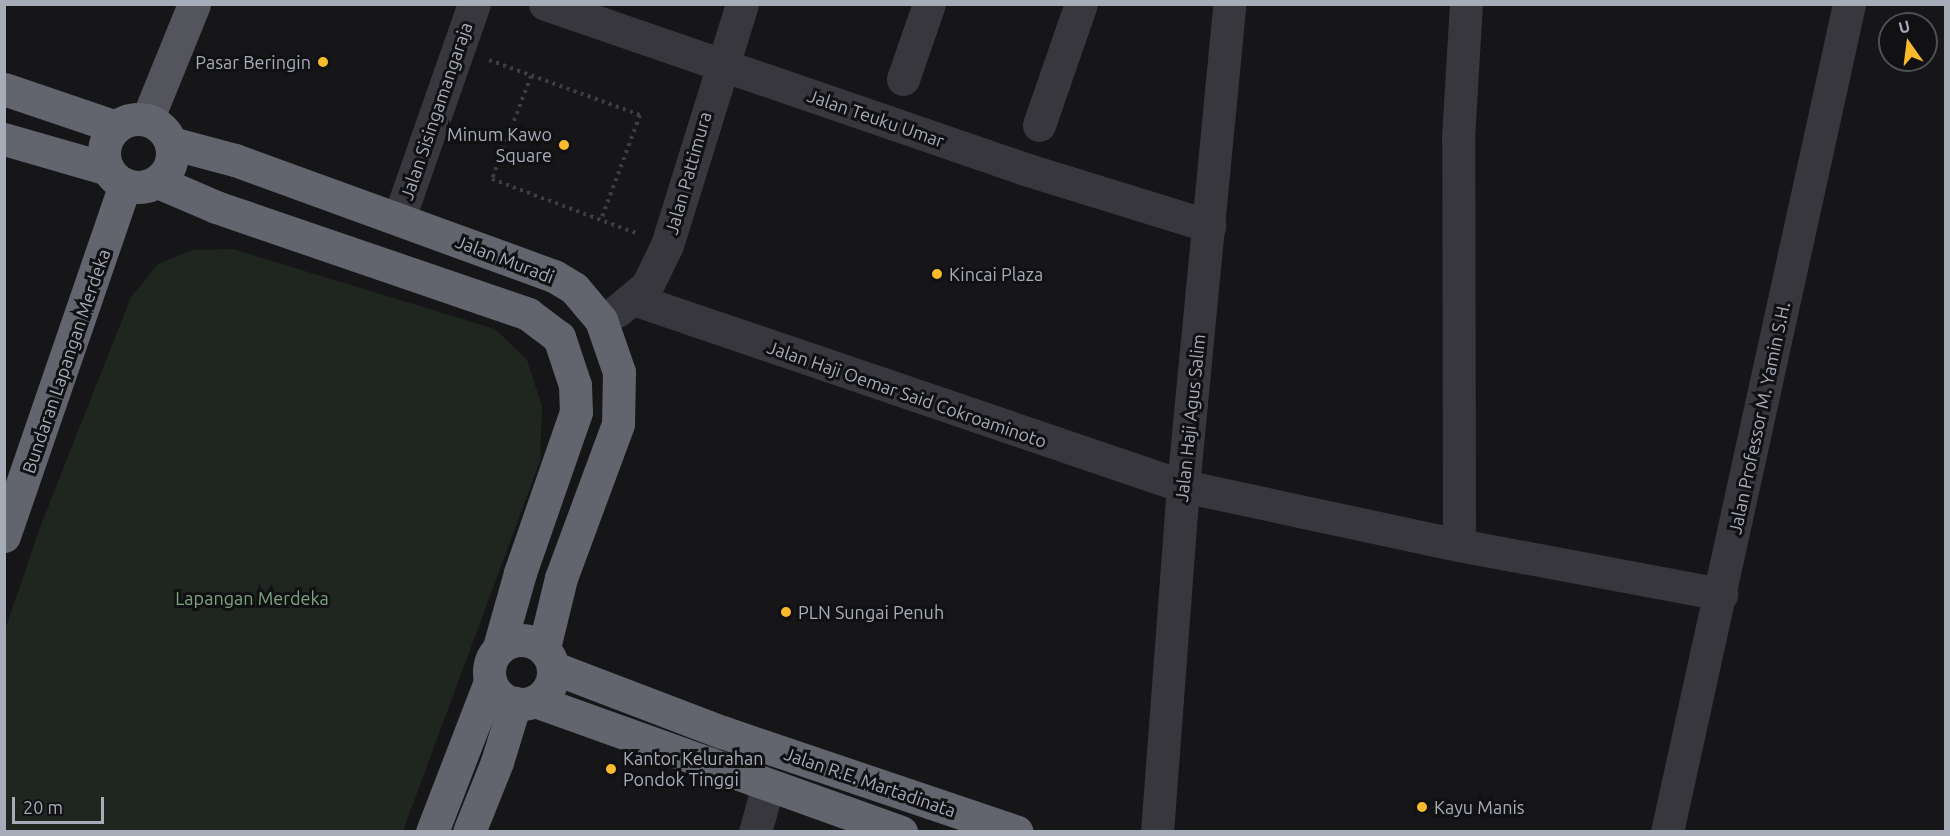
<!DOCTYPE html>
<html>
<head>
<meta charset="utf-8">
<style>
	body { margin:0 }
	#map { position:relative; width:1950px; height:836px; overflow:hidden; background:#161618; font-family:Ubuntu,sans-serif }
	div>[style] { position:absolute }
	.green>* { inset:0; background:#1e261f }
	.path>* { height:4px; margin-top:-2px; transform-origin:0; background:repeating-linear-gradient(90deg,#3d3e44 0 3px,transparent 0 7.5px) }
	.minor>* { height:33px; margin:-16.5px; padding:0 16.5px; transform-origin:16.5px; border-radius:16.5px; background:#37373d }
	.major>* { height:33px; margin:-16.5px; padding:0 16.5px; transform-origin:16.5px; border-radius:16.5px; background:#53545c }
	.highway>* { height:33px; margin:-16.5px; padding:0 16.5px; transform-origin:16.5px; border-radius:16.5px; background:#62656e }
	.highway>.ring { margin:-16.5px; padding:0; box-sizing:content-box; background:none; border:33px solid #62656e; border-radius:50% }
	.dots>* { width:16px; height:16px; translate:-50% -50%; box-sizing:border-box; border:3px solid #111113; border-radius:50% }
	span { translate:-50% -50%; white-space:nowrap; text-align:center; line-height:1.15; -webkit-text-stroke:6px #111113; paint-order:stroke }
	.poi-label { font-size:18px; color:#a7acb9 }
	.right { translate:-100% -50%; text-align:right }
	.left { translate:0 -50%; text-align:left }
	.street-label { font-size:18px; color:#a7acb9 }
	.park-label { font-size:18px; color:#7da481 }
	.frame { position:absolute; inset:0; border:6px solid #a7acb9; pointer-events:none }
	.north { position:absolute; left:1878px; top:12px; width:60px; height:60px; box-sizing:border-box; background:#111113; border:2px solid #4d4f55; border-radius:50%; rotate:346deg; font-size:16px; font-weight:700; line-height:24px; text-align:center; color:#a7acb9 }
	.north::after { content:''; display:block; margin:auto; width:21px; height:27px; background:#f9bb2c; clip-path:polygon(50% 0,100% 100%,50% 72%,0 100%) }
	.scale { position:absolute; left:12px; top:797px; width:92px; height:27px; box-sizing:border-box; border:3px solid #a7acb9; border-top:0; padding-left:8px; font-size:18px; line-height:21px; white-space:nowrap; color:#a7acb9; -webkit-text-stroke:4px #111113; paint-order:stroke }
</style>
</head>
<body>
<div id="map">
	<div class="green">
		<i style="clip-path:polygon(233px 249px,495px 329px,527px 360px,542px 406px,540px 461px,403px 831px,5px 831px,5px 630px,39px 530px,131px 297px,158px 264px,192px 250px)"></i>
	</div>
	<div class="path">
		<i style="left:489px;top:60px;width:161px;rotate:20deg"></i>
		<i style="left:640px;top:115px;width:112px;rotate:110.4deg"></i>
		<i style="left:531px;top:76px;width:110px;rotate:110.7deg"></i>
		<i style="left:492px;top:179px;width:156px;rotate:20.6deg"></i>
	</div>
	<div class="minor">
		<i style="left:545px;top:4px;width:508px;rotate:18.97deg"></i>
		<i style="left:1025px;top:169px;width:193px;rotate:17.2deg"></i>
		<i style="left:903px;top:79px;width:79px;rotate:-70.9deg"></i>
		<i style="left:1039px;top:125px;width:128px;rotate:-70.9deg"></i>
		<i style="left:399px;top:218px;width:227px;rotate:-70.7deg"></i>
		<i style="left:633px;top:299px;width:581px;rotate:18.78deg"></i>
		<i style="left:1183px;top:486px;width:282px;rotate:12.1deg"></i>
		<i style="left:1459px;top:545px;width:267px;rotate:10.6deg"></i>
		<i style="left:617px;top:311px;width:39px;rotate:-40deg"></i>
		<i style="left:647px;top:286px;width:46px;rotate:-64deg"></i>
		<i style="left:667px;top:245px;width:252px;rotate:-72.7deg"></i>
		<i style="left:1459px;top:545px;width:407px;rotate:-90.1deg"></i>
		<i style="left:1458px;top:138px;width:134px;rotate:-86.6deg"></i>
		<i style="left:755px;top:832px;width:49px;rotate:-74.5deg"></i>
		<i style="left:1157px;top:832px;width:347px;rotate:-85.7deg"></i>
		<i style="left:1183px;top:486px;width:484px;rotate:-84.5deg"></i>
		<i style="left:1667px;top:832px;width:848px;rotate:-77.6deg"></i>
	</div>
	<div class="major">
		<i style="left:147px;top:120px;width:125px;rotate:-67.9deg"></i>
	</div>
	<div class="highway">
		<i style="left:4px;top:89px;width:118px;rotate:18.7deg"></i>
		<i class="ring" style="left:104px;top:119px;width:35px;height:35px"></i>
		<i style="left:4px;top:139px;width:108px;rotate:16.1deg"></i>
		<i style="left:171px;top:143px;width:66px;rotate:14.9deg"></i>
		<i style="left:235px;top:160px;width:339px;rotate:20deg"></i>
		<i style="left:554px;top:276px;width:23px;rotate:31deg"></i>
		<i style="left:574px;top:288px;width:42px;rotate:49.8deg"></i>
		<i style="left:601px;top:320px;width:55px;rotate:70.9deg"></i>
		<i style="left:619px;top:372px;width:52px;rotate:91.1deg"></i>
		<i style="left:618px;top:424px;width:164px;rotate:110.3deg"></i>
		<i style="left:561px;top:578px;width:72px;rotate:103.7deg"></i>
		<i style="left:158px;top:182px;width:63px;rotate:23.3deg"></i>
		<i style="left:216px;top:207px;width:330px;rotate:18.9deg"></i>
		<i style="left:528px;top:314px;width:39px;rotate:37deg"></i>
		<i style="left:559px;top:337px;width:51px;rotate:71.6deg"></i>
		<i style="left:575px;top:385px;width:27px;rotate:88deg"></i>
		<i style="left:576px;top:412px;width:170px;rotate:109.2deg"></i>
		<i style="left:520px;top:573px;width:77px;rotate:105.8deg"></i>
		<i style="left:4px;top:536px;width:371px;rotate:-71deg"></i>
		<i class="ring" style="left:489px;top:640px;width:31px;height:31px"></i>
		<i style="left:554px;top:668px;width:180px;rotate:20.9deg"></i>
		<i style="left:722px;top:732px;width:311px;rotate:18.7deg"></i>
		<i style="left:535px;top:701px;width:389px;rotate:19.7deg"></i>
		<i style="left:432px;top:832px;width:161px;rotate:-68.9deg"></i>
		<i style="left:469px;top:832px;width:75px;rotate:-68.2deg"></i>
		<i style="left:497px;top:762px;width:62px;rotate:-73deg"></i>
	</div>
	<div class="dots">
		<i style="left:323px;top:62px;background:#f9bb2c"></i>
		<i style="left:564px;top:145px;background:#f9bb2c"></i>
		<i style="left:937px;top:274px;background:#f9bb2c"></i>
		<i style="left:786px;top:612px;background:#f9bb2c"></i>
		<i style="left:611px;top:769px;background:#f9bb2c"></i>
		<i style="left:1422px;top:807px;background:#f9bb2c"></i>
	</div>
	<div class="poi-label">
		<span class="right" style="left:311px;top:62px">Pasar Beringin</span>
		<span class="right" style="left:552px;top:145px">Minum Kawo<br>Square</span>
		<span class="left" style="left:949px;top:274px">Kincai Plaza</span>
		<span class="left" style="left:798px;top:612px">PLN Sungai Penuh</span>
		<span class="left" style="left:623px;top:769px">Kantor Kelurahan<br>Pondok Tinggi</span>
		<span class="left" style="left:1434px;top:807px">Kayu Manis</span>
	</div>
	<div class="street-label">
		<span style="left:436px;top:111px;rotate:-71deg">Jalan Sisingamangaraja</span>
		<span style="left:876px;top:118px;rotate:19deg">Jalan Teuku Umar</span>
		<span style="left:688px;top:173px;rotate:-74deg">Jalan Pattimura</span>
		<span style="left:505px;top:259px;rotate:21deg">Jalan Muradi</span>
		<span style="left:66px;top:361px;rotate:-71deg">Bundaran Lapangan Merdeka</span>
		<span style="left:907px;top:394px;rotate:19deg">Jalan Haji Oemar Said Cokroaminoto</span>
		<span style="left:1190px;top:418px;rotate:-84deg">Jalan Haji Agus Salim</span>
		<span style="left:1759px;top:418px;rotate:-78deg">Jalan Professor M. Yamin S.H.</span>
		<span style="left:870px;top:782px;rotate:19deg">Jalan R.E. Martadinata</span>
	</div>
	<div class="park-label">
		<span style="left:252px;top:598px">Lapangan Merdeka</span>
	</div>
	<div class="frame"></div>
	<div class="north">U</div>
	<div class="scale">20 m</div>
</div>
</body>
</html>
